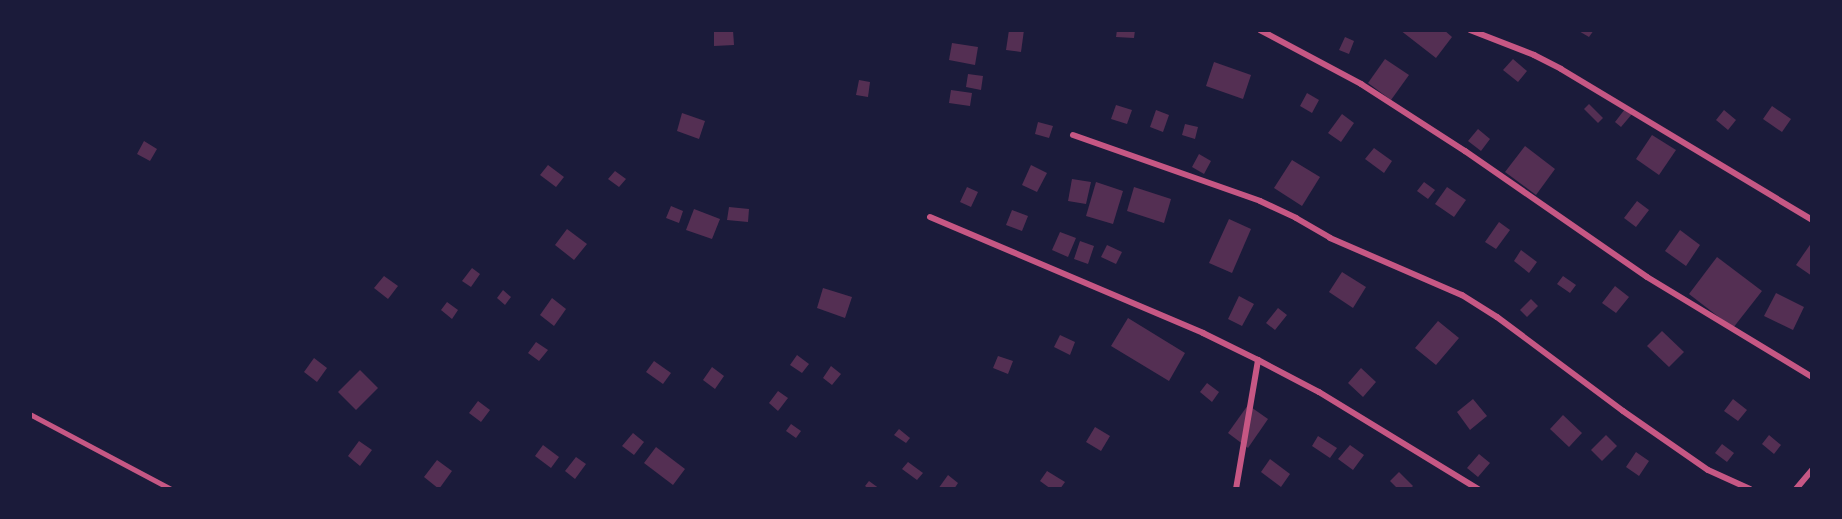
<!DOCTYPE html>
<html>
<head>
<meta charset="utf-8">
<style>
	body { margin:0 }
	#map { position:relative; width:1842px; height:519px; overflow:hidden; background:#1b1b3a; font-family:"Asap Condensed",sans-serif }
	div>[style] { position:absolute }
	.building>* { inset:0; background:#542f53 }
	.service>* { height:4.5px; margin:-2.25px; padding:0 2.25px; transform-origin:2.25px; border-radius:2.25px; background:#c65784 }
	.minor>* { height:6px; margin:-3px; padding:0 3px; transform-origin:3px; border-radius:3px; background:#c65784 }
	span { translate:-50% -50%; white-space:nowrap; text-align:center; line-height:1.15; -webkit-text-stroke:4.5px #1b1b3a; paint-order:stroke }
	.frame { position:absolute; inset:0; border:32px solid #1b1b3a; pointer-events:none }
</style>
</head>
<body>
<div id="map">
	<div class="building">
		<i style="clip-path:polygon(714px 30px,733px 30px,734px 45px,714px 46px)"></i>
		<i style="clip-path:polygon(1009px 30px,1024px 30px,1021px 52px,1006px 50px)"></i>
		<i style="clip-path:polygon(1117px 30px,1135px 30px,1134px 38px,1116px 37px)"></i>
		<i style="clip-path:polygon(1400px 30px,1444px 30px,1452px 37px,1436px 58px)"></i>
		<i style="clip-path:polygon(1577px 30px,1594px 30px,1589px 37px)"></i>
		<i style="clip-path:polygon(1345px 37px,1354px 41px,1349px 54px,1339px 50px)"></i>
		<i style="clip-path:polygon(952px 43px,978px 47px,975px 65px,949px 60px)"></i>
		<i style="clip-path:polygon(1385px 59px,1409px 75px,1391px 100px,1368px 83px)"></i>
		<i style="clip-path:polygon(1513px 59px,1527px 71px,1518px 82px,1503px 70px)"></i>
		<i style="clip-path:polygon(1214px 62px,1251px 75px,1243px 99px,1206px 86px)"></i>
		<i style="clip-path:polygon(968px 74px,983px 76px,981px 90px,966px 87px)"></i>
		<i style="clip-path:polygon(859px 80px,870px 82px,868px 97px,856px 95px)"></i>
		<i style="clip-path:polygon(951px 90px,972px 93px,970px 106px,949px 103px)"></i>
		<i style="clip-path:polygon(1307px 93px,1319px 100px,1312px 113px,1300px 106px)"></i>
		<i style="clip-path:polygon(1589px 104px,1603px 118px,1598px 123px,1584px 109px)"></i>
		<i style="clip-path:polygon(1116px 105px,1132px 110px,1127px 124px,1111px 119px)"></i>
		<i style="clip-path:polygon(1772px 106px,1791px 119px,1782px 132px,1763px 119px)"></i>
		<i style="clip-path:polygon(1625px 109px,1632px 114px,1621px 127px,1615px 122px)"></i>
		<i style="clip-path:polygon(1156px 110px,1169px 115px,1163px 132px,1150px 127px)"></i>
		<i style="clip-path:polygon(1724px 110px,1736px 120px,1728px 130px,1716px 120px)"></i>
		<i style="clip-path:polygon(682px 113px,705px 121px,699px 139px,677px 131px)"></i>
		<i style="clip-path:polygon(1342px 114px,1354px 123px,1341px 142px,1328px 133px)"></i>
		<i style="clip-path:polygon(1038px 122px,1053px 126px,1049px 138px,1035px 134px)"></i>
		<i style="clip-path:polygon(1185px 124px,1198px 127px,1195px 139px,1182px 135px)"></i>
		<i style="clip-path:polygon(1478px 129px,1490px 139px,1481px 151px,1468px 141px)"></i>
		<i style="clip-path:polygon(1652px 135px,1676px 150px,1659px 175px,1636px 159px)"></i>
		<i style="clip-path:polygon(144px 141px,157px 149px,150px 161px,137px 154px)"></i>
		<i style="clip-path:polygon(1525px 146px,1555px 169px,1536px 195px,1505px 172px)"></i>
		<i style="clip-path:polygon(1374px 148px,1392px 161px,1384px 173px,1365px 159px)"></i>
		<i style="clip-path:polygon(1199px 154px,1211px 161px,1204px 174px,1192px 167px)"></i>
		<i style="clip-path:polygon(1292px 160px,1320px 177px,1302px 206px,1274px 188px)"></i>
		<i style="clip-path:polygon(548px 165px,564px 177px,556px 187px,540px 175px)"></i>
		<i style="clip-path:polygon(1031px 165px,1047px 173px,1037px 192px,1022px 185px)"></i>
		<i style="clip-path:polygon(615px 171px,626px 179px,619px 187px,608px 179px)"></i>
		<i style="clip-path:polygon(1072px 179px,1091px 182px,1086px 204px,1068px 201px)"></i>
		<i style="clip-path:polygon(1096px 182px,1123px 191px,1113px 224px,1086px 216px)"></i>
		<i style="clip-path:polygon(1424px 182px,1435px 190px,1428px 199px,1417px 191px)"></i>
		<i style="clip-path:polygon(967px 187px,978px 192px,971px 207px,960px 202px)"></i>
		<i style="clip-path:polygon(1134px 187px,1171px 199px,1164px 223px,1127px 211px)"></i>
		<i style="clip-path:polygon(1447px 187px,1466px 200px,1454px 217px,1435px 204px)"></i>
		<i style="clip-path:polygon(1637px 201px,1649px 210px,1636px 227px,1624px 218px)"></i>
		<i style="clip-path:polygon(671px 206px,683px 211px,679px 223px,666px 218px)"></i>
		<i style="clip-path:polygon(729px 207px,749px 209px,748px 222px,727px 220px)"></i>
		<i style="clip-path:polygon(694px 209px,720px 219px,712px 239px,686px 230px)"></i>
		<i style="clip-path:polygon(1012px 210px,1028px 216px,1022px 231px,1006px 225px)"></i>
		<i style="clip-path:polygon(1229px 219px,1251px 229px,1232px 273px,1209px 263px)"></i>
		<i style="clip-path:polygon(1499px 222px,1510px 230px,1496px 249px,1485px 242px)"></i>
		<i style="clip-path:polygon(567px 229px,587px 244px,574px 260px,555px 245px)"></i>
		<i style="clip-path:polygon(1680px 230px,1700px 245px,1686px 266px,1665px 251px)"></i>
		<i style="clip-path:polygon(1060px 232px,1076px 238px,1068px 257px,1052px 250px)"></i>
		<i style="clip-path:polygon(1080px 241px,1094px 246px,1088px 264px,1074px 259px)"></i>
		<i style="clip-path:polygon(1812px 242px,1812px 276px,1796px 265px)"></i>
		<i style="clip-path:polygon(1107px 245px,1122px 252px,1116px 264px,1101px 257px)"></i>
		<i style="clip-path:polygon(1521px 250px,1537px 262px,1529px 273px,1514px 261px)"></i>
		<i style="clip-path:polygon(1717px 257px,1762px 291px,1733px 328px,1689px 294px)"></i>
		<i style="clip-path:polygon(472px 268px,480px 274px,471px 287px,462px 281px)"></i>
		<i style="clip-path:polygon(1342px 272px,1366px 287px,1353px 308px,1329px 292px)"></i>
		<i style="clip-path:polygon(384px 276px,398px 286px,388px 299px,374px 288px)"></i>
		<i style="clip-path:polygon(1563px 276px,1576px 285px,1570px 293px,1557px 284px)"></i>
		<i style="clip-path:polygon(1615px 286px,1629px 297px,1616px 313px,1602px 303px)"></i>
		<i style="clip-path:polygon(823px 288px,852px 297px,845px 318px,817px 308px)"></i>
		<i style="clip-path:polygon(503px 290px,511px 297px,505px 305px,497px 298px)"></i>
		<i style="clip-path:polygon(1776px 293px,1804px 307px,1793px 330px,1764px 316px)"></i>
		<i style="clip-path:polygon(1239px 296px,1254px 304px,1242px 326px,1228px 319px)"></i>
		<i style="clip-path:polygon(552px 298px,566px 309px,554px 326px,540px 315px)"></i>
		<i style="clip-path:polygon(1531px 299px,1538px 306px,1527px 317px,1520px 310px)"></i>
		<i style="clip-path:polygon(447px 302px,458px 310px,452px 319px,441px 310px)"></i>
		<i style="clip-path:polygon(1278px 308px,1287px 315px,1275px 330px,1266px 323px)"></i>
		<i style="clip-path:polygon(1128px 318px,1185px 353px,1169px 381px,1111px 346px)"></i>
		<i style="clip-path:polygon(1438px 321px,1459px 338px,1436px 365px,1415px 348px)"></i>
		<i style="clip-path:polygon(1662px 331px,1684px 352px,1669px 367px,1647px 346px)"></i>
		<i style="clip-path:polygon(1060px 335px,1075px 342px,1070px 355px,1054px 347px)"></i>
		<i style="clip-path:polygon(536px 342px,548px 350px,539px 361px,528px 353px)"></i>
		<i style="clip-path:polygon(797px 355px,809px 364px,802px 373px,790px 365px)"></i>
		<i style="clip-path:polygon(998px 356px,1013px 361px,1008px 374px,993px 368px)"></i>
		<i style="clip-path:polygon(314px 358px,327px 368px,317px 382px,304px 372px)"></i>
		<i style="clip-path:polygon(654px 361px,671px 373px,663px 384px,646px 372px)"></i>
		<i style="clip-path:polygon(831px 366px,841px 374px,832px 385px,823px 378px)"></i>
		<i style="clip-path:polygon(712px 367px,724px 376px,715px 389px,703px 380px)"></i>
		<i style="clip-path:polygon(1361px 368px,1376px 382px,1363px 397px,1348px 383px)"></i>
		<i style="clip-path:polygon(360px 370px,378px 388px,356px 410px,338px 392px)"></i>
		<i style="clip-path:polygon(1207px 383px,1219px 392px,1212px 402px,1200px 392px)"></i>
		<i style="clip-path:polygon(778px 391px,788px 398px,778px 411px,769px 403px)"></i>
		<i style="clip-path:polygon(1473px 399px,1487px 416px,1470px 430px,1457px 412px)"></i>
		<i style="clip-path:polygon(1733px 399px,1747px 410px,1738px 421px,1724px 411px)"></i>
		<i style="clip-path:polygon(478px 401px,490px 410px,481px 422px,469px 413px)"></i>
		<i style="clip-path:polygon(1248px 405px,1268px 419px,1248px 448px,1228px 433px)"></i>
		<i style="clip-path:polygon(1563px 415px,1582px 433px,1569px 447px,1550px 429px)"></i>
		<i style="clip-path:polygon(791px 424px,801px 431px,796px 438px,786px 431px)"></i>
		<i style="clip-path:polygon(1095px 427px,1110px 436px,1101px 451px,1086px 442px)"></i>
		<i style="clip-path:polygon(899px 429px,910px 438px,906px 443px,894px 435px)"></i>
		<i style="clip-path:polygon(633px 433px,644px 442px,634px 455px,622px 446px)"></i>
		<i style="clip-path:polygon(1606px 435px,1617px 446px,1602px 461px,1591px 450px)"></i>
		<i style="clip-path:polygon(1769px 435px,1781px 445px,1774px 454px,1762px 444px)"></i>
		<i style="clip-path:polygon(1318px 436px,1337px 448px,1330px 458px,1312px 446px)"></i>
		<i style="clip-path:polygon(359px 441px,372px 450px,360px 466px,348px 456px)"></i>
		<i style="clip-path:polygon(1722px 444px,1734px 453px,1727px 462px,1715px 453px)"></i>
		<i style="clip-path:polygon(543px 445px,559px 457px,551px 468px,535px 456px)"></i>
		<i style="clip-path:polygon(1350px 445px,1364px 455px,1353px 470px,1338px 459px)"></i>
		<i style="clip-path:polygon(656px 447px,685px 469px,673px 485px,644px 463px)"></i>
		<i style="clip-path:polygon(1636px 452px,1649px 461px,1639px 476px,1626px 467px)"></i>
		<i style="clip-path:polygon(1479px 454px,1490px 463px,1478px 477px,1467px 468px)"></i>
		<i style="clip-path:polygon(576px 457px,586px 464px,575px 479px,565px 471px)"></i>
		<i style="clip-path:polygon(1270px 459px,1290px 474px,1281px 487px,1261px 472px)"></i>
		<i style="clip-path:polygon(437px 460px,452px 471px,439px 489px,424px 477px)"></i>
		<i style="clip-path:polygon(908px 462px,923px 473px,917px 480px,902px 469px)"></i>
		<i style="clip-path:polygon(1047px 471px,1065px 482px,1060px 489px,1051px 489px,1040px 481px)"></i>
		<i style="clip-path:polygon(1399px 472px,1413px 486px,1410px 489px,1398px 489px,1390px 481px)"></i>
		<i style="clip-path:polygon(948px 475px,958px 483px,954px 489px,938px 489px)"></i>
		<i style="clip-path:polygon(869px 481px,880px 489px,869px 489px,865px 486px)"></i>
	</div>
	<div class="service">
		<i style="left:30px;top:414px;width:160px;rotate:28deg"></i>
	</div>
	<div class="minor">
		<i style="left:1260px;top:30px;width:115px;rotate:28.1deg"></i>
		<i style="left:1361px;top:84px;width:124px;rotate:32.8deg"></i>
		<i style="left:1465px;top:151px;width:221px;rotate:34.7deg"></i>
		<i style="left:1647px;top:277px;width:193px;rotate:31.2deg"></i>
		<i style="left:1470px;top:30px;width:69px;rotate:21.3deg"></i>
		<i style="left:1534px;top:55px;width:30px;rotate:27deg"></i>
		<i style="left:1561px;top:69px;width:293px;rotate:31deg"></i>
		<i style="left:1073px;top:135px;width:198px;rotate:19.4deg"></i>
		<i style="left:1260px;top:201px;width:40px;rotate:25deg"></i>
		<i style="left:1296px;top:218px;width:39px;rotate:30deg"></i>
		<i style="left:1330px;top:238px;width:144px;rotate:23.4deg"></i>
		<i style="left:1462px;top:295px;width:41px;rotate:32.2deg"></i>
		<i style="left:1497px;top:317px;width:157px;rotate:36.7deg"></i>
		<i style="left:1623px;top:411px;width:103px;rotate:34.8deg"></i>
		<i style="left:1708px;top:470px;width:46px;rotate:24.3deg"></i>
		<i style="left:930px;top:217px;width:297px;rotate:23deg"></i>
		<i style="left:1203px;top:333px;width:61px;rotate:26.1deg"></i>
		<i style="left:1258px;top:360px;width:69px;rotate:27.7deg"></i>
		<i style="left:1319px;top:392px;width:186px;rotate:31.4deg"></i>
		<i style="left:1236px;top:489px;width:131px;rotate:-80.3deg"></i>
		<i style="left:1796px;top:489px;width:25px;rotate:-50deg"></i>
	</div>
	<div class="frame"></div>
</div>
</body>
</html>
